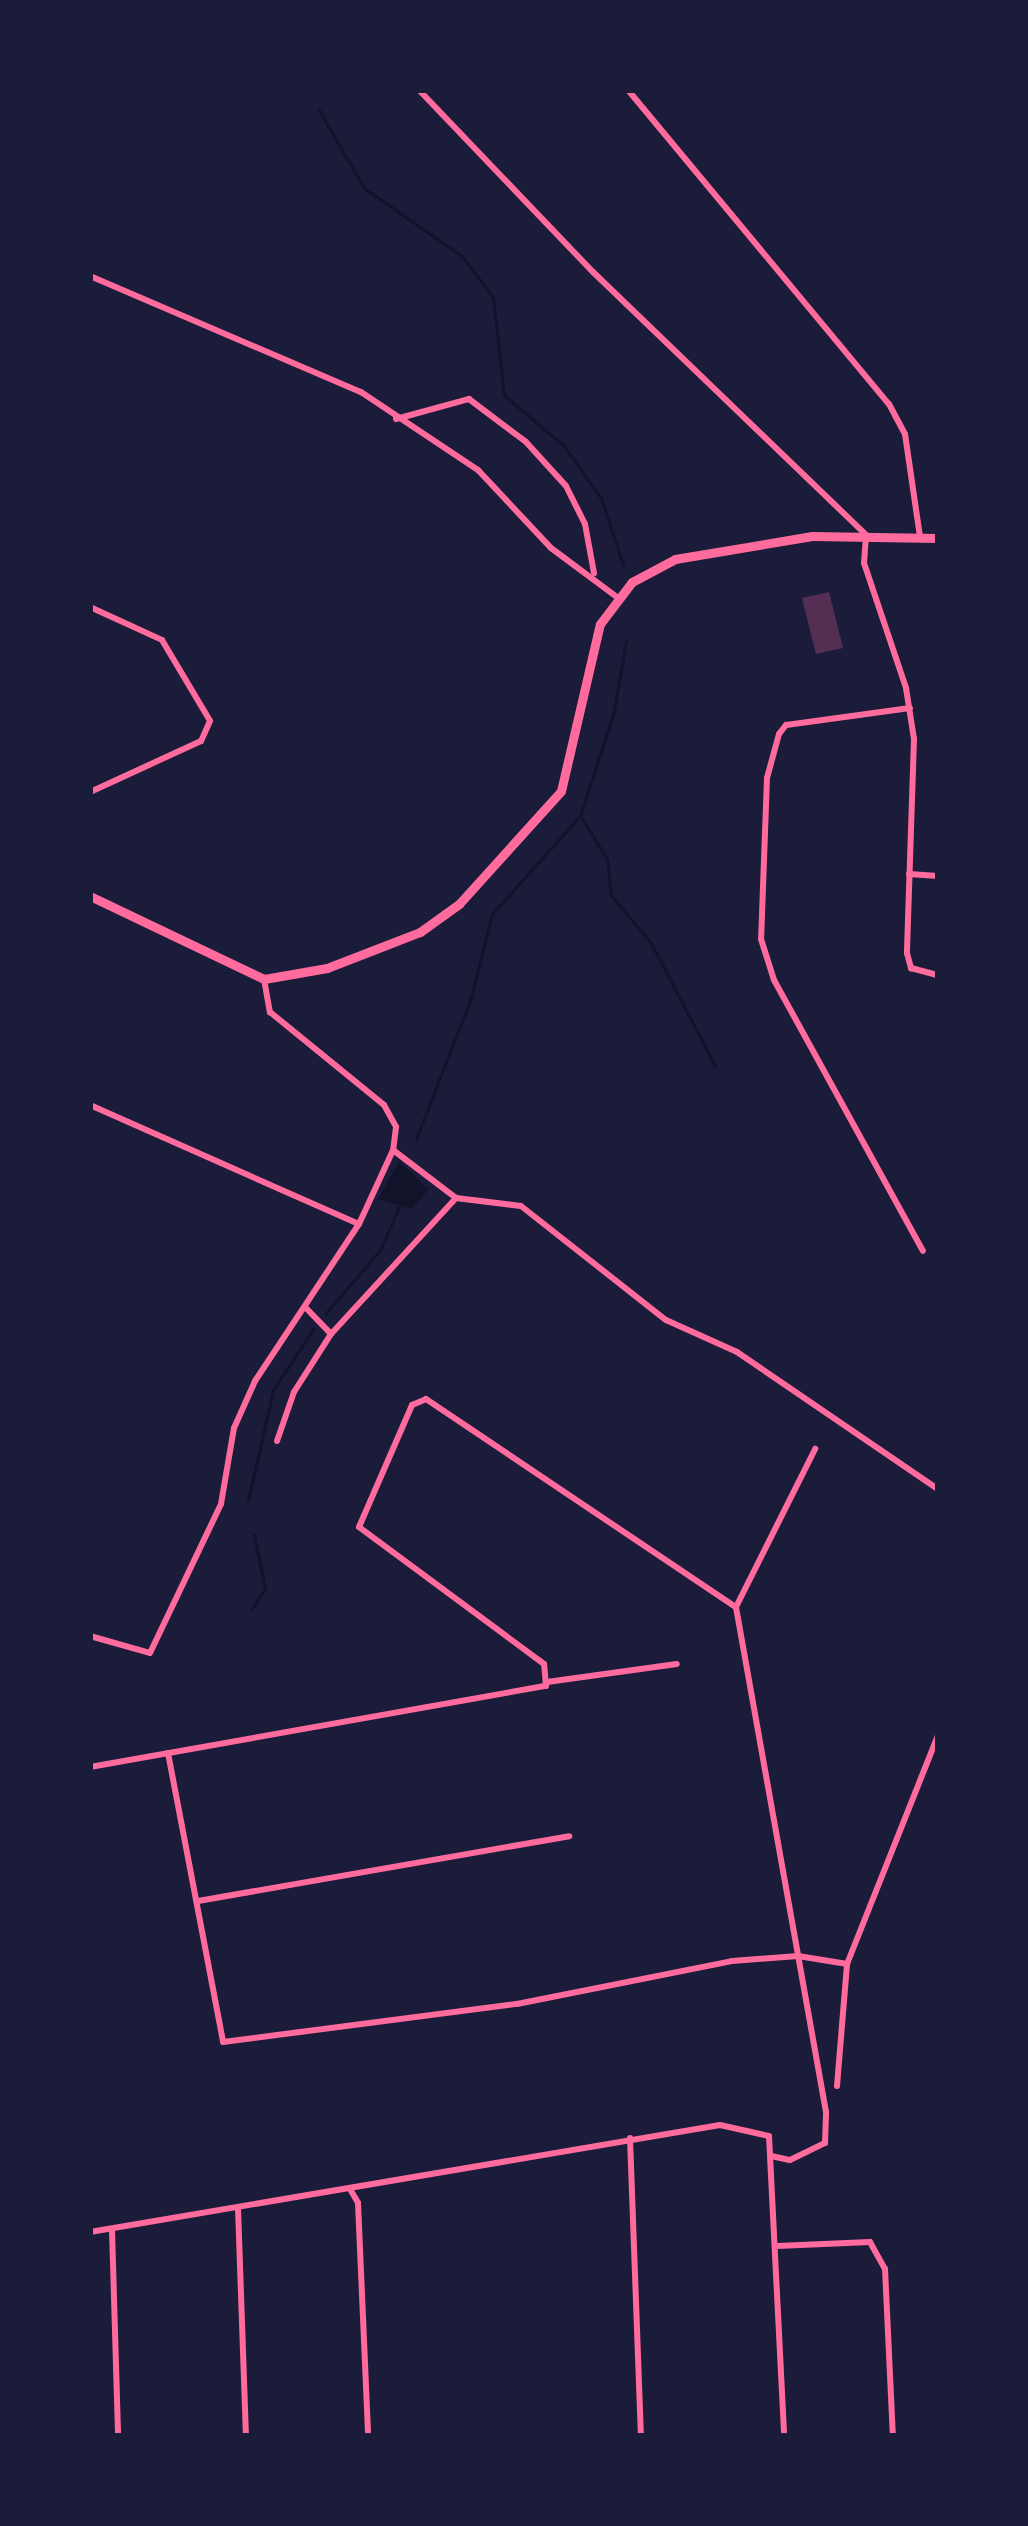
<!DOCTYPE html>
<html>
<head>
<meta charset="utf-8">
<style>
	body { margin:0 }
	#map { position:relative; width:1028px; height:2526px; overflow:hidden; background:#1b1b3a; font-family:"Roboto Condensed",sans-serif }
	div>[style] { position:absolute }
	.water>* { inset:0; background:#12122b }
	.stream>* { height:3px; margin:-1.5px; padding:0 1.5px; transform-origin:1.5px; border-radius:1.5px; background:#12122b }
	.building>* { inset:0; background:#542f53 }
	.minor>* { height:6px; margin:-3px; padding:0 3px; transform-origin:3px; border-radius:3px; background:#ff6b9d }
	.tertiary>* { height:6px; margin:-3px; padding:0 3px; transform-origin:3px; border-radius:3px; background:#ff6b9d }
	.primary>* { height:9px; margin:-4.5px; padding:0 4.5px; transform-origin:4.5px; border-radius:4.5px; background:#ff6b9d }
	span { translate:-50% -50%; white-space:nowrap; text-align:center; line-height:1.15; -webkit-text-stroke:12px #1b1b3a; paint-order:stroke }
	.frame { position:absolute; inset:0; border:93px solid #1b1b3a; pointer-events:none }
</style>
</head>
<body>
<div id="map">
	<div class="water">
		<i style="clip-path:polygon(399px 1162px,429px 1189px,412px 1209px,378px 1199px)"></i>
	</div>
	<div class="stream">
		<i style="left:319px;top:110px;width:90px;rotate:60deg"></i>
		<i style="left:364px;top:188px;width:119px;rotate:34.8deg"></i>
		<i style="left:462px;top:256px;width:51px;rotate:52.9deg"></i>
		<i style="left:493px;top:297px;width:99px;rotate:83.6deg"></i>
		<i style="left:504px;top:395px;width:79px;rotate:40.4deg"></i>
		<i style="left:564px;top:446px;width:64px;rotate:54.6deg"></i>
		<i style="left:601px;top:498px;width:71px;rotate:71.8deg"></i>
		<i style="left:582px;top:819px;width:47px;rotate:58deg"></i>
		<i style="left:607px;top:859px;width:36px;rotate:84deg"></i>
		<i style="left:611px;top:895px;width:62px;rotate:50.2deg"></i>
		<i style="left:651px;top:943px;width:139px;rotate:62.5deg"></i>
		<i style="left:416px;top:1139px;width:151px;rotate:-68.7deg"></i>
		<i style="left:471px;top:998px;width:87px;rotate:-76deg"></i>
		<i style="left:492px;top:914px;width:132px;rotate:-48.1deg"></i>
		<i style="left:580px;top:816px;width:106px;rotate:-71.9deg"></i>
		<i style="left:613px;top:715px;width:75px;rotate:-80deg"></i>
		<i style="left:326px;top:1313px;width:83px;rotate:-49.4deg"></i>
		<i style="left:380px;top:1250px;width:47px;rotate:-66.2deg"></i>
		<i style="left:248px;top:1501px;width:114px;rotate:-77.3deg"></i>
		<i style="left:273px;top:1390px;width:74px;rotate:-56.5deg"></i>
		<i style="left:252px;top:1609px;width:25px;rotate:-58deg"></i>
		<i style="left:265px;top:1588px;width:54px;rotate:-101.7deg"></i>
	</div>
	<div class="building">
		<i style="clip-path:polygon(829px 592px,843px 648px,816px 654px,802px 598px)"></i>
	</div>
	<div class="minor">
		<i style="left:419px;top:90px;width:252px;rotate:46.3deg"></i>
		<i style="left:593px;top:272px;width:379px;rotate:43.9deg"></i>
		<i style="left:866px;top:535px;width:28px;rotate:94deg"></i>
		<i style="left:864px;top:563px;width:132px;rotate:71.4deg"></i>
		<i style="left:906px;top:688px;width:52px;rotate:81.1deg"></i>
		<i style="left:914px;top:739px;width:214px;rotate:91.9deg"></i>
		<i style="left:907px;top:953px;width:16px;rotate:75deg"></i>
		<i style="left:911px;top:968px;width:28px;rotate:15deg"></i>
		<i style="left:396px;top:419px;width:76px;rotate:-15.3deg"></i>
		<i style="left:469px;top:399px;width:71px;rotate:37deg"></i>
		<i style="left:526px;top:442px;width:59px;rotate:47.7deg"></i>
		<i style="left:566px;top:486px;width:42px;rotate:63.4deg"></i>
		<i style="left:585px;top:524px;width:50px;rotate:79.6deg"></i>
		<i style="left:90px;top:607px;width:79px;rotate:24.6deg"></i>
		<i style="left:162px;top:640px;width:94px;rotate:59.3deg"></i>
		<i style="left:210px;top:721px;width:22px;rotate:114deg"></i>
		<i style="left:201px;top:741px;width:122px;rotate:155.3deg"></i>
		<i style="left:910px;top:708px;width:125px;rotate:172.2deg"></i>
		<i style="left:786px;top:725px;width:11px;rotate:128deg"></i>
		<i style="left:779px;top:734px;width:46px;rotate:105.3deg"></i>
		<i style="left:767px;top:778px;width:161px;rotate:92.1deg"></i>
		<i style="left:761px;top:939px;width:43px;rotate:72.4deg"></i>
		<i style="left:774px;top:980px;width:309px;rotate:61.2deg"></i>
		<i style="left:909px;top:874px;width:29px;rotate:4deg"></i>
		<i style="left:264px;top:979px;width:34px;rotate:80deg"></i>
		<i style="left:270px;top:1012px;width:147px;rotate:39.2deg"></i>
		<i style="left:384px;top:1105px;width:25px;rotate:61deg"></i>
		<i style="left:396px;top:1127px;width:23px;rotate:97deg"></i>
		<i style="left:393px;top:1150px;width:79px;rotate:37.3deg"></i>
		<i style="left:456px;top:1198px;width:65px;rotate:7deg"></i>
		<i style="left:521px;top:1206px;width:184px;rotate:38.2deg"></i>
		<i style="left:666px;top:1320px;width:78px;rotate:24.3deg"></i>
		<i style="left:737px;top:1352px;width:243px;rotate:34.3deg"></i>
		<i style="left:90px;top:1105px;width:294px;rotate:23.9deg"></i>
		<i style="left:306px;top:1308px;width:36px;rotate:46deg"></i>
		<i style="left:277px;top:1441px;width:52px;rotate:-70.9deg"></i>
		<i style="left:294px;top:1392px;width:69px;rotate:-57.5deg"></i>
		<i style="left:331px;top:1334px;width:185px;rotate:-47.4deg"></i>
		<i style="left:90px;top:1636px;width:62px;rotate:15.8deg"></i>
		<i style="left:150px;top:1653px;width:165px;rotate:-64.5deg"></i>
		<i style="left:221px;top:1504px;width:77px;rotate:-80.3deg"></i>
		<i style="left:234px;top:1428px;width:51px;rotate:-65.9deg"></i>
		<i style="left:255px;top:1381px;width:188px;rotate:-56.5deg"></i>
		<i style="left:359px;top:1224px;width:81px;rotate:-65.3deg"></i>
		<i style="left:547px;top:1682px;width:131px;rotate:-7.9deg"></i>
		<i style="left:168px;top:1753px;width:294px;rotate:79.2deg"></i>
		<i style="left:223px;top:2042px;width:296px;rotate:-7.4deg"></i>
		<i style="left:517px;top:2004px;width:219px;rotate:-11.3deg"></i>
		<i style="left:732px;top:1961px;width:66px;rotate:-4.3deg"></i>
		<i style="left:798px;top:1956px;width:50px;rotate:9.3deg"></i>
		<i style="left:90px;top:1767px;width:463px;rotate:-10.1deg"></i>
		<i style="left:546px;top:1686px;width:22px;rotate:-95deg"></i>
		<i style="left:544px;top:1664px;width:230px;rotate:-143.5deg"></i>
		<i style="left:359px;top:1527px;width:133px;rotate:-66.5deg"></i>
		<i style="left:412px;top:1405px;width:15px;rotate:-23deg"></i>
		<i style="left:426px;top:1399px;width:373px;rotate:33.9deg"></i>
		<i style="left:198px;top:1901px;width:377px;rotate:-9.9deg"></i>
		<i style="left:837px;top:2086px;width:122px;rotate:-85.3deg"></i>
		<i style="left:847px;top:1964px;width:246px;rotate:-68.3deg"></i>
		<i style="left:630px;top:2138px;width:298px;rotate:87.9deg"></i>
		<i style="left:771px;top:2156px;width:19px;rotate:12deg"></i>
		<i style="left:790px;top:2160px;width:39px;rotate:-26deg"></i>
		<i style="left:825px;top:2143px;width:31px;rotate:-88deg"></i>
		<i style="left:826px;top:2112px;width:513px;rotate:-100.11deg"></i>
		<i style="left:736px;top:1607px;width:177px;rotate:-63.4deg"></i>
		<i style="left:350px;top:2189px;width:16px;rotate:60deg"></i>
		<i style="left:358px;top:2203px;width:233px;rotate:87.5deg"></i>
		<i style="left:238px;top:2208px;width:228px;rotate:88deg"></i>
		<i style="left:112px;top:2230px;width:206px;rotate:88.3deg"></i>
		<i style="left:90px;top:2232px;width:639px;rotate:-9.64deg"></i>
		<i style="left:720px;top:2125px;width:50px;rotate:12.7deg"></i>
		<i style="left:769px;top:2136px;width:300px;rotate:87.1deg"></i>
		<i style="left:777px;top:2246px;width:93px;rotate:-2.5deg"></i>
		<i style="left:870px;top:2242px;width:31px;rotate:61deg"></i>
		<i style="left:885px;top:2269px;width:167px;rotate:87.3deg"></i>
	</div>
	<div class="tertiary">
		<i style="left:628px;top:90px;width:408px;rotate:50.3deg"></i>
		<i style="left:889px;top:404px;width:34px;rotate:62deg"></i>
		<i style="left:905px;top:434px;width:104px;rotate:81.7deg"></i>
		<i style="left:90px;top:276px;width:295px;rotate:23.2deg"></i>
		<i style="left:361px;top:392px;width:141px;rotate:33.7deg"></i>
		<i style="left:478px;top:470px;width:107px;rotate:46.9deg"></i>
		<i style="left:551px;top:548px;width:84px;rotate:36.7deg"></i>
	</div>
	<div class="primary">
		<i style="left:90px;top:896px;width:193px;rotate:25.5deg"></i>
		<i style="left:264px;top:979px;width:64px;rotate:-9.9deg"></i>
		<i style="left:327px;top:968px;width:100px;rotate:-21.2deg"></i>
		<i style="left:420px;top:932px;width:48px;rotate:-35.7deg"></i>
		<i style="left:459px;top:904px;width:152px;rotate:-47.9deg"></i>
		<i style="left:561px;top:791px;width:171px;rotate:-76.9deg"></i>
		<i style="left:600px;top:624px;width:53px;rotate:-52.7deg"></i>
		<i style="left:632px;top:582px;width:49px;rotate:-28.1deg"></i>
		<i style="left:675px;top:559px;width:139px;rotate:-9.5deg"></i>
		<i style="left:812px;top:536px;width:126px;rotate:0.9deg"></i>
	</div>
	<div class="frame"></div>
</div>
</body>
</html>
